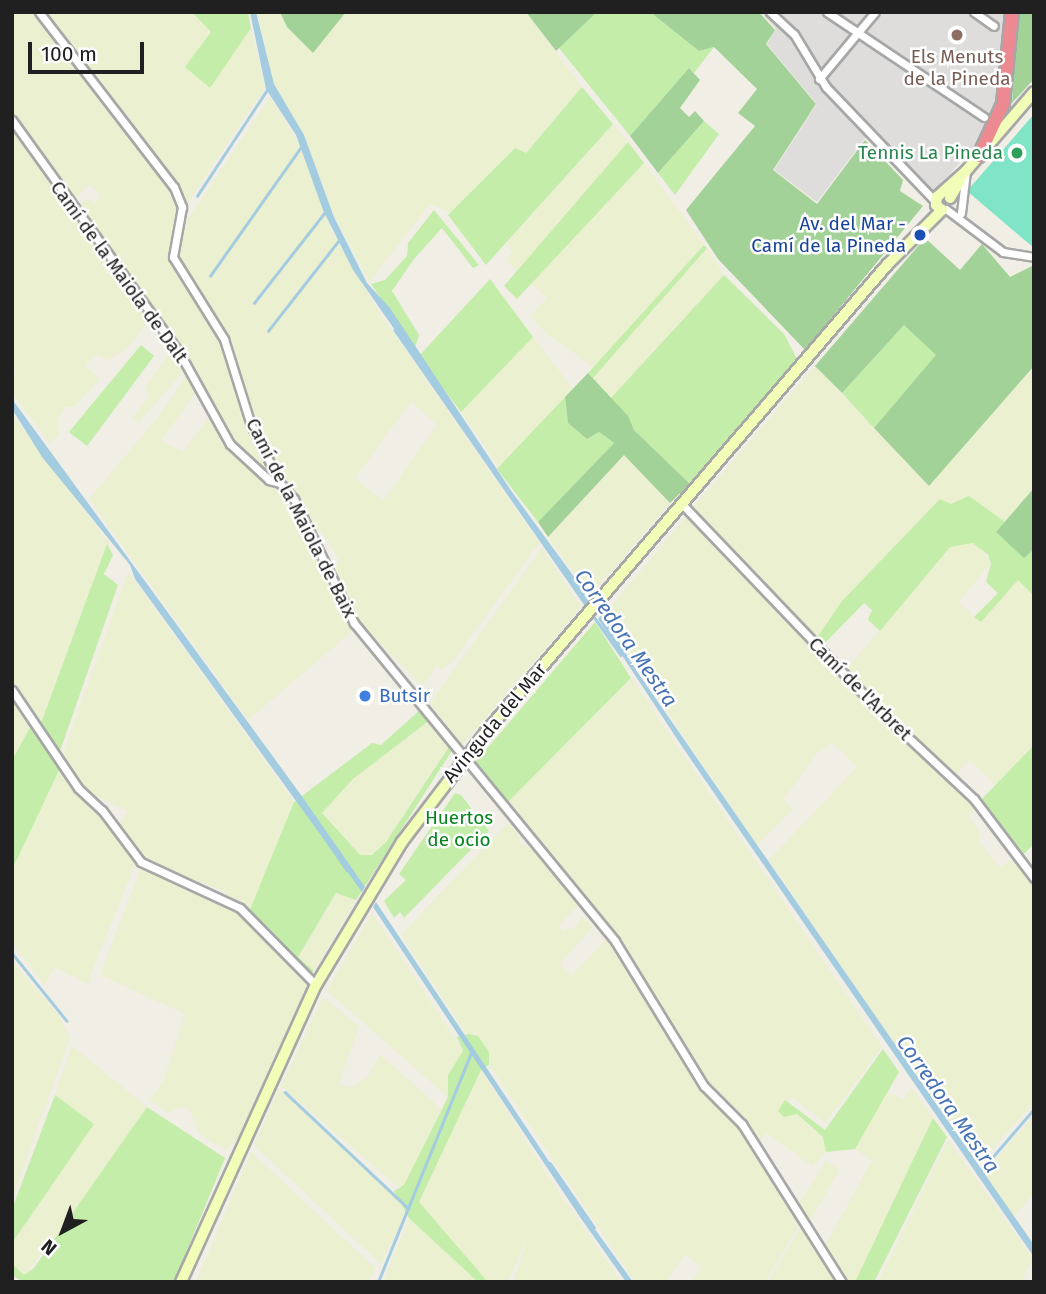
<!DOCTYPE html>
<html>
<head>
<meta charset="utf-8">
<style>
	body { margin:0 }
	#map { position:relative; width:1046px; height:1294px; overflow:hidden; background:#f1eee5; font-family:"Fira Sans",sans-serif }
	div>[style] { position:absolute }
	.residential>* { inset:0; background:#dedddc }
	.farmland>* { inset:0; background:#eaf0d0 }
	.grass>* { inset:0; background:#c3eda9 }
	.forest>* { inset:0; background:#a3d298 }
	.pitch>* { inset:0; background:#80e4c7 }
	.water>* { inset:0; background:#a4cce0 }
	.stream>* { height:2.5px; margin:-1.25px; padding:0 1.25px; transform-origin:1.25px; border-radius:1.25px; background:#a4cce0 }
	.roads { filter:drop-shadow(2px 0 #a7a7a7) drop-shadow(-2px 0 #a7a7a7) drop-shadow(0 2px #a7a7a7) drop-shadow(0 -2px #a7a7a7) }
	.street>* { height:7px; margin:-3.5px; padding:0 3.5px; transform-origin:3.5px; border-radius:3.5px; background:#fff }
	.secondary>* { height:10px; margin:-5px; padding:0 5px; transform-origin:5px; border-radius:5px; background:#f2fdb7 }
	.highway>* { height:12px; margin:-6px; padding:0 6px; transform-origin:6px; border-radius:6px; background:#ec8991 }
	.dots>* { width:19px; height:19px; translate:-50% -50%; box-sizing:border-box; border:4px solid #fff; border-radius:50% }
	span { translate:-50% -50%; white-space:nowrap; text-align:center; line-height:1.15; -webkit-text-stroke:5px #fff; paint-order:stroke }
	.education-label { font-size:19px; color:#785e54 }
	.leisure-label { font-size:19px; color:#27864d }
	.right { translate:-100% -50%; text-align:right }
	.transit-label { font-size:19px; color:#164399 }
	.street-label { font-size:19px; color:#202020 }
	.shop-label { font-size:19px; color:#366cbe }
	.left { translate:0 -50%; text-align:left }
	.park-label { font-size:19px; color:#06851e }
	.water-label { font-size:21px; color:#4672b5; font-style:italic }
	.frame { position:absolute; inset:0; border:14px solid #202020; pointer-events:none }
	.north { position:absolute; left:28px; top:1196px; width:70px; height:70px; -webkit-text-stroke:5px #fff; paint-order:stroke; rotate:221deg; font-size:19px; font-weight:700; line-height:28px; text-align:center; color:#202020 }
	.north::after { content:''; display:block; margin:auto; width:24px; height:32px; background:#202020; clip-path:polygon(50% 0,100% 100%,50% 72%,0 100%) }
	.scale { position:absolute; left:28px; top:42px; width:116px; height:32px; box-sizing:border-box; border:4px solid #202020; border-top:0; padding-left:9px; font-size:21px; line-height:24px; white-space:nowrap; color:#202020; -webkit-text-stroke:5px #fff; paint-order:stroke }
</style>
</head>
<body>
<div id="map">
	<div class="residential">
		<i style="clip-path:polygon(761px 12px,1009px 12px,1012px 103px,928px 199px,866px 137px,817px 202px,774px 170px,817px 104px,767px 44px,776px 29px)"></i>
	</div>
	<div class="farmland">
		<i style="clip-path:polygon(12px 12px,32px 12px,168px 183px,177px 203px,171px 251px,222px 341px,275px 478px,272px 481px,232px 442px,196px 375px,74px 206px,90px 199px,95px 204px,101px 195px,89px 184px,73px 201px,12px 113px)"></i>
		<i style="clip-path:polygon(44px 12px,192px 12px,211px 32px,209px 88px,251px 28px,265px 87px,186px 206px,159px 161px)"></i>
		<i style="clip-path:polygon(257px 12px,280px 12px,287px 27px,313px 52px,346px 12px,526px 12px,582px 87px,525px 153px,515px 148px,451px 213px,430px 204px,369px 282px,333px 213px,304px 135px,274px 84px)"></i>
		<i style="clip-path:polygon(evenodd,270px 97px,298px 142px,332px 232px,377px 309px,539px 543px,453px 661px,442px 669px,436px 667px,422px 686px,353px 616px,332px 572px,339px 560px,319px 528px,314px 533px,256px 430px,234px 357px,180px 265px,178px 234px,270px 97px,411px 401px,437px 425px,383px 501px,355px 478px,411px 401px)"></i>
		<i style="clip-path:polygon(12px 124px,150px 319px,126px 350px,107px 360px,96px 355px,85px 365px,100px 379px,74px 407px,65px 407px,58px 419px,59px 434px,50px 443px,12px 393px,16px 368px,12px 364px)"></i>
		<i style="clip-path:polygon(613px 124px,628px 142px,517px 271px,506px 259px,513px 252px,506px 244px)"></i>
		<i style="clip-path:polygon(644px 163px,704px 245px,593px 367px,547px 334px,530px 316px,547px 298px,531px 283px)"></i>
		<i style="clip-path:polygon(707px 248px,724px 275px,611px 398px,593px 378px)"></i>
		<i style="clip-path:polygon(533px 337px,573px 389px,499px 467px,461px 412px)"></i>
		<i style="clip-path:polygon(170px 353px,183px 371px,139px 423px,133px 417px,149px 396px,144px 388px)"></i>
		<i style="clip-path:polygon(815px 366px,929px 486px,1034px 366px,1034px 488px,1005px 522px,973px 499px,951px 504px,940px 499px,842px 601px,816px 639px,691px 510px)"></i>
		<i style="clip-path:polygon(186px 376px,195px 393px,161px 441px,183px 452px,209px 417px,240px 459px,291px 503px,357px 627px,248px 720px,89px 499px,159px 416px)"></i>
		<i style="clip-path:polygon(12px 415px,108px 542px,40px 726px,12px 686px)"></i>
		<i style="clip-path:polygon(624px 455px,670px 503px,590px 596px,548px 537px)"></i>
		<i style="clip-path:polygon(687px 516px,870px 707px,970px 800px,976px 808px,969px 817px,979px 831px,979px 842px,1000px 867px,1015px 858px,1034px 883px,1034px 1102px,978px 1166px,769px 860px,857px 767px,832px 743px,816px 754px,784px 799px,793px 809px,757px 845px,603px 616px)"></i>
		<i style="clip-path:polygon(974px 542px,991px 563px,958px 602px,981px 622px,1018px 579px,1034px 596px,1034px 745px,995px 785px,970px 760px,954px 776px,845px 671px,950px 547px)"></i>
		<i style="clip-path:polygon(542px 548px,581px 607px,462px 745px,430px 703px)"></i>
		<i style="clip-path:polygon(128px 572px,294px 802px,249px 912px,223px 891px,143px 859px,120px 826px,127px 811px,86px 791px,62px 757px)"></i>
		<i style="clip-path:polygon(631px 678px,882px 1047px,825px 1123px,792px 1097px,779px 1111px,796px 1114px,823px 1137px,827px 1151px,812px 1166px,766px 1133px,759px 1143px,708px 1084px,621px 944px,506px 804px)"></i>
		<i style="clip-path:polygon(12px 695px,31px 726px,12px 760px)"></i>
		<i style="clip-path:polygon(428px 722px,449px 747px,386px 842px,372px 855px,360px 855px,322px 813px,353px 779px)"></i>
		<i style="clip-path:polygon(61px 766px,136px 861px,87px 984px,55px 967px,45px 985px,12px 943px,12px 870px)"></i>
		<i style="clip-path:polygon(508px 823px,518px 834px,520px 844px,531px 848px,579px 905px,558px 926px,563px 932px,570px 927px,574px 931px,582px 916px,592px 928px,560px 963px,571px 976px,606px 940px,611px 945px,703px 1089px,737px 1122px,801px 1222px,765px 1282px,692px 1282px,702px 1267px,685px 1255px,665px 1282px,635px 1282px,489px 1065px,489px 1052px,478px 1036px,466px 1033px,401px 935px)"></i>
		<i style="clip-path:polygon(142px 865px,229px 904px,309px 985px,240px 1136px,226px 1150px,200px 1135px,190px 1111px,182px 1106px,168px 1113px,150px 1100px,164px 1079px,185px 1014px,100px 975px)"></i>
		<i style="clip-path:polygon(337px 893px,356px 900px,314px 971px,298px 957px)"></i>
		<i style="clip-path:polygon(372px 913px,463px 1051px,448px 1075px,448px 1097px,327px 991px)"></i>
		<i style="clip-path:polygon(12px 961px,59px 1016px,70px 1038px,12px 1198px)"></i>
		<i style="clip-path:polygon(323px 997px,359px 1026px,339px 1083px,349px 1088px,367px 1078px,380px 1054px,441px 1109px,404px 1186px,397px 1186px,281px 1086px)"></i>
		<i style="clip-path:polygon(72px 1046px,147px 1107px,77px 1210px,24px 1276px,12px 1264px,12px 1243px,94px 1124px,55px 1095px)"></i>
		<i style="clip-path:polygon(481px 1070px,550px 1179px,621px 1282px,513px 1282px,532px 1225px,508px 1282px,488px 1282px,419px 1202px)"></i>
		<i style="clip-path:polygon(911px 1087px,933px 1118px,855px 1282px,845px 1282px,824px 1248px,872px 1160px,855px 1149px,888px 1092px,904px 1100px)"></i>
		<i style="clip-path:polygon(279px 1089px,399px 1201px,406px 1213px,381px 1264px,254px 1145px)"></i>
		<i style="clip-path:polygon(1034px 1115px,1034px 1193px,1012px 1218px,984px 1173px)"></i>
		<i style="clip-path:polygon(948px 1140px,1033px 1259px,1021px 1282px,878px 1282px)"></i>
		<i style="clip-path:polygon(251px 1152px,375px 1268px,369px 1282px,196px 1282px)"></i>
		<i style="clip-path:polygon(826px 1161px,839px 1170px,810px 1222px,799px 1203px)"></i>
		<i style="clip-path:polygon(409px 1218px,414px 1220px,478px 1282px,383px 1282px)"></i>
		<i style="clip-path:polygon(801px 1226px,803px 1227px,838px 1282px,768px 1282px)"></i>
	</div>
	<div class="grass">
		<i style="clip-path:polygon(192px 12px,248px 12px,251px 28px,210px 88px,185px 67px,211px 32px)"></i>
		<i style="clip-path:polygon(597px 12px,650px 12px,699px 51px,714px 47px,694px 73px,689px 68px,630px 136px,559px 48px)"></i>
		<i style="clip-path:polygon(582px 87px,613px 124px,486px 265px,448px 215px,515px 148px,526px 153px)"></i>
		<i style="clip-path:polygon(704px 121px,719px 134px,675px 195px,658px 173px)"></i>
		<i style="clip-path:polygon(628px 142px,644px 163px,517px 299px,504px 286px)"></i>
		<i style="clip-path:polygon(434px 210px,479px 265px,473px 268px,442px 228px,414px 259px,392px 291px,419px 335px,415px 348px,371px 284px,385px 280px,407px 256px,408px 243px)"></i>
		<i style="clip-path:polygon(704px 245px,707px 248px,593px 378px,588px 373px)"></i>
		<i style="clip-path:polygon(724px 275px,784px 334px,797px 359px,690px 484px,634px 430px,611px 398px)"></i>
		<i style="clip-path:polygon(490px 279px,533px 337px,461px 412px,419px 356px)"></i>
		<i style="clip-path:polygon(904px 325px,937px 355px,874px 428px,842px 393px)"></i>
		<i style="clip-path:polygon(141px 345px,154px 356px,87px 446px,69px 432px)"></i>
		<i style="clip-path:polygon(565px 397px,568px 423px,587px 439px,599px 432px,614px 443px,538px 522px,497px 469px)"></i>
		<i style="clip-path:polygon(969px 496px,1005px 522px,996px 532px,1024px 557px,1034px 549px,1034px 596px,1018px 580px,981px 622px,974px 617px,998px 593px,986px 582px,991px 563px,988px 555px,973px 543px,950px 547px,880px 631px,868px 620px,872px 610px,864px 603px,824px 644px,816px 639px,842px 601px,940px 499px,951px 504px)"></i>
		<i style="clip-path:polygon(107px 544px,113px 555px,104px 574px,118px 585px,59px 754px,40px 726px)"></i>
		<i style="clip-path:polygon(595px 622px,631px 678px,506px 804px,473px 765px)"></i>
		<i style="clip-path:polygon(421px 709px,430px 720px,353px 779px,322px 813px,360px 855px,372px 855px,386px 842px,449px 747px,453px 749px,356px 900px,336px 893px,298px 957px,314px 971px,307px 975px,249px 912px,294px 802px,372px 743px,381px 745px)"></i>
		<i style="clip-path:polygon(31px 726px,61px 766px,12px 870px,12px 760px)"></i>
		<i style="clip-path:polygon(1034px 745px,1034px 844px,1024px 854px,981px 800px)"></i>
		<i style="clip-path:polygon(455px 793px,461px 795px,489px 831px,404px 918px,400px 912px,394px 918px,384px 901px,406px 880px,399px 874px)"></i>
		<i style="clip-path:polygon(468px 1034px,478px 1036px,489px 1052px,489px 1065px,481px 1070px,419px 1202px,488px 1282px,478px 1282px,409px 1218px,394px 1191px,404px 1185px,448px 1097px,448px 1075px,463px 1051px,457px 1037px)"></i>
		<i style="clip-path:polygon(883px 1049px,899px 1072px,855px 1149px,826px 1152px,823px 1137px,797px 1114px,784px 1117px,778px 1111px,785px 1100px,825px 1130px)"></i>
		<i style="clip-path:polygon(55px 1095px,94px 1124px,12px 1243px,12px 1209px)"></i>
		<i style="clip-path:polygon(147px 1107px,225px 1158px,174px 1282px,23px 1282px,12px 1275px,12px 1264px,24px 1275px,34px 1268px)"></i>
		<i style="clip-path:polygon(933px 1118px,947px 1137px,874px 1282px,855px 1282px)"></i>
	</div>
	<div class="forest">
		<i style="clip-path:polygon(280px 12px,346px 12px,313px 53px,287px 27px)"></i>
		<i style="clip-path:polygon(526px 12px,597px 12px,556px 51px)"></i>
		<i style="clip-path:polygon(650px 12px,759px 12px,775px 30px,766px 44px,816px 104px,773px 170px,817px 204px,865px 140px,903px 180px,900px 191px,923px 206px,805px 350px,718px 259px,686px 210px,755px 126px,738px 113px,757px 89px,714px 47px,699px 51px)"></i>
		<i style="clip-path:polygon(1017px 12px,1034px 12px,1034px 79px,1012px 103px)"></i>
		<i style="clip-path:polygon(689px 68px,700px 80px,680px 108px,689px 117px,695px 111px,704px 121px,658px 173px,630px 136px)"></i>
		<i style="clip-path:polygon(925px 238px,960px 270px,982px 244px,1010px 277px,1034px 265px,1034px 366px,929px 486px,874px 428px,936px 355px,904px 325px,842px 393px,815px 366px)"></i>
		<i style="clip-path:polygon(588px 373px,628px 416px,634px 430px,690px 484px,670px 503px,624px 455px,548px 537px,538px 522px,614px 443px,599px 432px,587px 439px,568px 423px,565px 397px)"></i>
		<i style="clip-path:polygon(1034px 488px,1034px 549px,1024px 558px,996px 532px)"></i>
	</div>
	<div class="pitch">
		<i style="clip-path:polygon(1034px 114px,1034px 248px,967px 191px)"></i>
	</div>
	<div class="water">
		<i style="clip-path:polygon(250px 12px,256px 12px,274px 84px,304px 135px,334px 217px,367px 283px,390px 308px,512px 492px,591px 600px,587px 605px,353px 270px,323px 210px,296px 135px,266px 89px)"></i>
		<i style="clip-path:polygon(12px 399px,301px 795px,365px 887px,362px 892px,135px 579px,130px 565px,42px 457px,12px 409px)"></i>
		<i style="clip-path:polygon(602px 614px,638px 673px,1034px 1245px,1034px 1257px,683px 748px,598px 619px)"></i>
		<i style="clip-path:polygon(376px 902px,584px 1214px,633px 1282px,626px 1282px,580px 1217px,373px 907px)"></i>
	</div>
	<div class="stream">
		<i style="left:197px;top:196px;width:131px;rotate:-56.6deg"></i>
		<i style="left:210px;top:276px;width:161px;rotate:-54.8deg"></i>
		<i style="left:254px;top:303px;width:117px;rotate:-52deg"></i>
		<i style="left:395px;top:330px;width:340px;rotate:55.2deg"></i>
		<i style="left:268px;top:331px;width:115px;rotate:-52deg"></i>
		<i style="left:592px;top:614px;width:50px;rotate:54.7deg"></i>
		<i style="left:323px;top:835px;width:42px;rotate:55.6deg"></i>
		<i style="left:12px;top:953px;width:87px;rotate:51deg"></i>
		<i style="left:285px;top:1092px;width:170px;rotate:43.3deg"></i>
		<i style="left:550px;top:1163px;width:78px;rotate:55.5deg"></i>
		<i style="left:978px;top:1174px;width:86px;rotate:-49.3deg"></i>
		<i style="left:378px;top:1282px;width:249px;rotate:-67.9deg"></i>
	</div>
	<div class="roads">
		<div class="street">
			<i style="left:39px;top:12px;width:221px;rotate:52.4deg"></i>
			<i style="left:174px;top:187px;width:22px;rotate:68deg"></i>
			<i style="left:182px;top:207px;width:51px;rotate:100.2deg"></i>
			<i style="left:173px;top:257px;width:97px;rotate:58.1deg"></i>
			<i style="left:224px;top:339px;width:90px;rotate:72.6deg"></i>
			<i style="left:251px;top:425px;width:65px;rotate:63.4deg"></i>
			<i style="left:280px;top:483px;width:21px;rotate:49deg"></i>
			<i style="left:294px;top:499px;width:138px;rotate:64.2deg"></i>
			<i style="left:354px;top:623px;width:411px;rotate:50.6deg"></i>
			<i style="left:615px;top:941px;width:170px;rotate:58.5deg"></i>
			<i style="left:704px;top:1086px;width:54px;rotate:45deg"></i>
			<i style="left:742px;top:1124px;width:187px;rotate:57.7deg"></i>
			<i style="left:770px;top:12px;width:33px;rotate:43deg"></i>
			<i style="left:794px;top:34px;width:62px;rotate:58.9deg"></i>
			<i style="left:826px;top:87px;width:158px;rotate:46.3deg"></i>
			<i style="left:827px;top:12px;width:189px;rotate:33.8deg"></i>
			<i style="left:974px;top:12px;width:24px;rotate:35deg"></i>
			<i style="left:819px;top:79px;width:87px;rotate:-50.1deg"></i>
			<i style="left:12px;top:120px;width:286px;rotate:54.3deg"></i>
			<i style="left:179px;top:352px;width:105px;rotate:61deg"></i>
			<i style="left:230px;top:444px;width:53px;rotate:42.7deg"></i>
			<i style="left:269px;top:480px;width:11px;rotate:15deg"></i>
			<i style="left:946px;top:209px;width:71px;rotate:37deg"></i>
			<i style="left:1003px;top:252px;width:31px;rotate:9deg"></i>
			<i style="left:961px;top:213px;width:42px;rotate:-83.2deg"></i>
			<i style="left:682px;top:504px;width:285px;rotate:46.3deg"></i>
			<i style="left:879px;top:710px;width:130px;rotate:43.1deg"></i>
			<i style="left:974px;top:799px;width:99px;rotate:52.8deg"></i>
			<i style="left:12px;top:690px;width:118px;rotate:56deg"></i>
			<i style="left:78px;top:788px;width:33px;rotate:43deg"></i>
			<i style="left:102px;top:810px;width:65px;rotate:53.1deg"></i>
			<i style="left:141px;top:862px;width:109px;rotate:24.9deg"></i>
			<i style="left:240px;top:908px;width:108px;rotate:45.4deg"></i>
		</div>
		<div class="secondary">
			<i style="left:950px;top:198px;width:20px;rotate:-60deg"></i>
			<i style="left:942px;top:210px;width:8px;rotate:-140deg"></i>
			<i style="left:936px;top:205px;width:8px;rotate:-83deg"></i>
			<i style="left:937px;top:197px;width:39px;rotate:-42deg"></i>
			<i style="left:966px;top:171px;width:104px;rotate:-49.3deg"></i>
			<i style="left:181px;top:1282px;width:326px;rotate:-65.6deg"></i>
			<i style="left:316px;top:985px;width:167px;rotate:-59deg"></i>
			<i style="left:402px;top:842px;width:137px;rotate:-52.7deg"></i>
			<i style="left:485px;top:733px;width:617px;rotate:-49.34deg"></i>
			<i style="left:887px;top:265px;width:78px;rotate:-45deg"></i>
		</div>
		<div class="highway">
			<i style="left:979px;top:156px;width:57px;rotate:-65.2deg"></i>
			<i style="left:1003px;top:104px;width:92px;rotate:-84.4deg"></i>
		</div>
	</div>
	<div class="dots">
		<i style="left:957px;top:35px;background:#8d6e63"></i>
		<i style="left:1017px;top:153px;background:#2e9e5b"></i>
		<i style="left:920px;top:235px;background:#1a4fb4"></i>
		<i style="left:365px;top:696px;background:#3f7fe0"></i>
	</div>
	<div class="education-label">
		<span style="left:957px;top:68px">Els Menuts<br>de la Pineda</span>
	</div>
	<div class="leisure-label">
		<span class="right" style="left:1003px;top:153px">Tennis La Pineda</span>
	</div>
	<div class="transit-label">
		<span class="right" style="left:906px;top:235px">Av. del Mar -<br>Camí de la Pineda</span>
	</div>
	<div class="street-label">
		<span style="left:119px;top:272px;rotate:54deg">Camí de la Maiola de Dalt</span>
		<span style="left:301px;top:518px;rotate:63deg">Camí de la Maiola de Baix</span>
		<span style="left:860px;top:689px;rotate:45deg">Camí de l'Arbret</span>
		<span style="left:495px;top:723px;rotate:-50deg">Avinguda del Mar</span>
	</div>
	<div class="shop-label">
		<span class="left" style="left:379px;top:696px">Butsir</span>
	</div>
	<div class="park-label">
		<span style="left:459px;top:829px">Huertos<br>de ocio</span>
	</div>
	<div class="water-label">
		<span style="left:626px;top:638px;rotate:55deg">Corredora Mestra</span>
		<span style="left:948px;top:1104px;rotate:55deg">Corredora Mestra</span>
	</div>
	<div class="frame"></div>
	<div class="north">N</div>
	<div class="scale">100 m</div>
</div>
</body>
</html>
